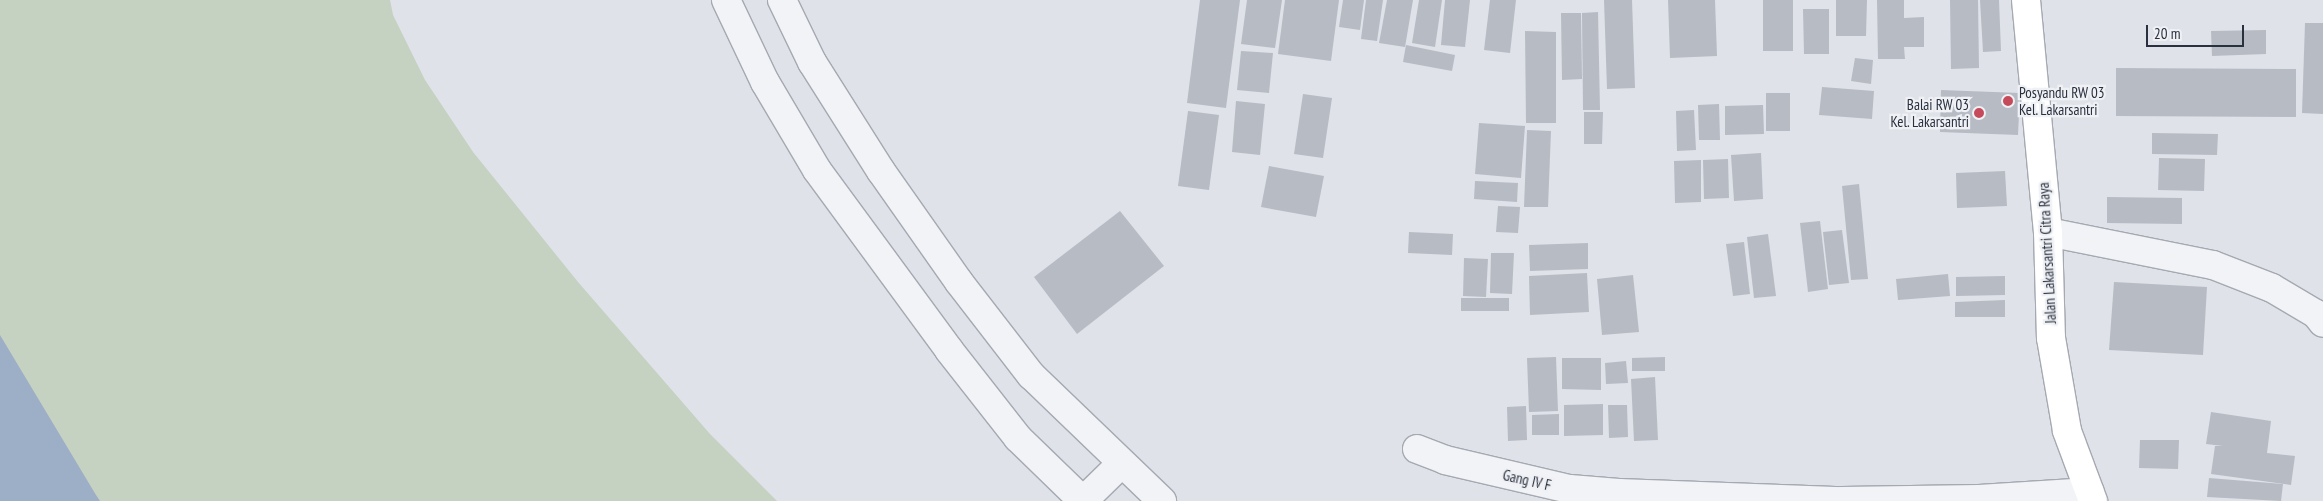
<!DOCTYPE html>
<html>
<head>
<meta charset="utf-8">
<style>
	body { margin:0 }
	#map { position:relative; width:2323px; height:501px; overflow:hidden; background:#dfe2e8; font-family:"PT Sans Narrow",sans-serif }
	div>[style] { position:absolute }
	.green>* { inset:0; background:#c5d1c1 }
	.water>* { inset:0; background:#9cafc6 }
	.building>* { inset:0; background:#b7bbc4 }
	.roads { filter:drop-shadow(1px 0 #a5a9b2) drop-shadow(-1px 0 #a5a9b2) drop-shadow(0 1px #a5a9b2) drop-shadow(0 -1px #a5a9b2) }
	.street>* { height:28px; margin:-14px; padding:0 14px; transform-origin:14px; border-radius:14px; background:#f2f3f6 }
	.secondary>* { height:28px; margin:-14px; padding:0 14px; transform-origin:14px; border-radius:14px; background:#fff }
	.dots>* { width:14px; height:14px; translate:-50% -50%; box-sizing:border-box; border:2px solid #eff1f5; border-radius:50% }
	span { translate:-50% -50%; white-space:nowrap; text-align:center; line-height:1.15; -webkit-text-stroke:4.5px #eff1f5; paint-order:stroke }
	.poi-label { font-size:15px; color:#29303e }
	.left { translate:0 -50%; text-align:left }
	.right { translate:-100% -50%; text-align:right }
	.street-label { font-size:15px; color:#29303e }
	.scale { position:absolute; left:2146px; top:25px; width:98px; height:22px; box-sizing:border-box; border:2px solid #29303e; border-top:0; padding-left:6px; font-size:15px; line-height:18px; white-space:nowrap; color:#29303e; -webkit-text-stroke:4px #eff1f5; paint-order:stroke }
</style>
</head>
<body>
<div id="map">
	<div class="green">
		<i style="clip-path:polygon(0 0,390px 0,393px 15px,425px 80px,473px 152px,578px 282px,710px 434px,777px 501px,0 501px)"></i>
	</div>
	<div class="water">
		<i style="clip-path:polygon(0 335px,96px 495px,100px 501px,0 501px)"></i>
	</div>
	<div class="building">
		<i style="clip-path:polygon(1200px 0,1240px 0,1226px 108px,1187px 103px)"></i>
		<i style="clip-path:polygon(1247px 0,1282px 0,1275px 48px,1241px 44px)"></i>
		<i style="clip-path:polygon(1285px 0,1339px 0,1331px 61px,1278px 54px)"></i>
		<i style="clip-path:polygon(1343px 0,1364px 0,1360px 30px,1339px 27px)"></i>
		<i style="clip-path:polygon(1366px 0,1383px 0,1377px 41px,1361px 39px)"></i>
		<i style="clip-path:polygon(1387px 0,1413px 0,1405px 47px,1379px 43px)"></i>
		<i style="clip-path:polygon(1419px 0,1442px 0,1435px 47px,1412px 43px)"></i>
		<i style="clip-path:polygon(1445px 0,1470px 0,1465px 47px,1441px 45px)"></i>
		<i style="clip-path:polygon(1490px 0,1516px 0,1510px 53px,1484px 50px)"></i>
		<i style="clip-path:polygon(1604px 0,1632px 0,1635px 88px,1607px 89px)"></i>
		<i style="clip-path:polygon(1668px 0,1715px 0,1717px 56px,1670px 58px)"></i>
		<i style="clip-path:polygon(1763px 0,1793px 0,1793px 51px,1763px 51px)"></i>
		<i style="clip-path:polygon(1836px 0,1867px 0,1866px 36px,1836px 36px)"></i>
		<i style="clip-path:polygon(1877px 0,1904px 0,1904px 18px,1924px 17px,1924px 47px,1904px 47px,1905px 59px,1878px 59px)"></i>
		<i style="clip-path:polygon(1950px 0,1978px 0,1979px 68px,1951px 69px)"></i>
		<i style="clip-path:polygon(1980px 0,1999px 0,2001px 51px,1983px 52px)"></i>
		<i style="clip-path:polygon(1803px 9px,1829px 9px,1829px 54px,1804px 54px)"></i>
		<i style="clip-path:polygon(1598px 12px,1600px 110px,1583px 110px,1582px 13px)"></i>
		<i style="clip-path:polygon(1561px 13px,1581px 13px,1582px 79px,1562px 80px)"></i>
		<i style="clip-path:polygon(2305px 23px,2323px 23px,2323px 114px,2302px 113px)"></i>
		<i style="clip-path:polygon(2266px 30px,2266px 54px,2212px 56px,2211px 31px)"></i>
		<i style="clip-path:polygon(1525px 31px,1556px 32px,1556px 123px,1526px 123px)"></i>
		<i style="clip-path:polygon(1406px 45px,1455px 55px,1452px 71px,1403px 62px)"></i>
		<i style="clip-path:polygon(1241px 51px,1273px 53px,1269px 93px,1237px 90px)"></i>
		<i style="clip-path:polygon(1855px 58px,1873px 60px,1871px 84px,1851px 81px)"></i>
		<i style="clip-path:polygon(2116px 68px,2296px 69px,2296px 117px,2116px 116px)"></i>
		<i style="clip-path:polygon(1822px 87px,1874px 91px,1872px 119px,1819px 115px)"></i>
		<i style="clip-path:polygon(1941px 90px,2020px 93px,2018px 135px,1940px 132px)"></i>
		<i style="clip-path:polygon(1766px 93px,1790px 93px,1790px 131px,1766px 131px)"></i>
		<i style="clip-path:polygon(1303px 94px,1332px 98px,1323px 158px,1294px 154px)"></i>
		<i style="clip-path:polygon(1236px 101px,1265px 104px,1260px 155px,1232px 152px)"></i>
		<i style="clip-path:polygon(1719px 104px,1720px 140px,1699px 140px,1698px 105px)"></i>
		<i style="clip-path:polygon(1763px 105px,1764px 134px,1725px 135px,1725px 106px)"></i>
		<i style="clip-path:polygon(1694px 110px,1696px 150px,1677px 151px,1676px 111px)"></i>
		<i style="clip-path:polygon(1188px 111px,1219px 115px,1209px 190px,1178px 186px)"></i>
		<i style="clip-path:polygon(1584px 112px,1603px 112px,1602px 144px,1584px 144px)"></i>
		<i style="clip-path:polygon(1479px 123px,1525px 126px,1521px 178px,1475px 174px)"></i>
		<i style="clip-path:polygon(1527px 130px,1551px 131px,1548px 207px,1524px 207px)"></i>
		<i style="clip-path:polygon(2152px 133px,2218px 134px,2217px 155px,2152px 154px)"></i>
		<i style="clip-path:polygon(1761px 153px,1763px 199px,1734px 201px,1731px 155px)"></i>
		<i style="clip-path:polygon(2159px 158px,2205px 159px,2204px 191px,2158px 190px)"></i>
		<i style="clip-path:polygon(1728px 159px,1729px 198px,1704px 199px,1703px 160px)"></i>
		<i style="clip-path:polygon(1701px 160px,1701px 202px,1675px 203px,1674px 161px)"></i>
		<i style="clip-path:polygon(1269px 166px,1324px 176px,1316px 217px,1261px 207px)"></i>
		<i style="clip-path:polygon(2005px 171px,2007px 206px,1957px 208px,1956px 173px)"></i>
		<i style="clip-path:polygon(1475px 181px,1518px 183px,1517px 202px,1474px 199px)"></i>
		<i style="clip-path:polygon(1859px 184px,1868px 279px,1851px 280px,1842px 186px)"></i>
		<i style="clip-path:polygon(2107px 197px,2182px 198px,2182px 224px,2107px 223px)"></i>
		<i style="clip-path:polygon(1498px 206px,1520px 207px,1518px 233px,1496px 232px)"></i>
		<i style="clip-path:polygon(1120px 211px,1164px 266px,1077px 334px,1034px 277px)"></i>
		<i style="clip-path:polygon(1820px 221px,1828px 289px,1808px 292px,1800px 223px)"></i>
		<i style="clip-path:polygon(1842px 230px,1849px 283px,1829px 285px,1823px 232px)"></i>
		<i style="clip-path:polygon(1409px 232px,1453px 234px,1452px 255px,1408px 253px)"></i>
		<i style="clip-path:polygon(1768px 234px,1776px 296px,1754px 298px,1747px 237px)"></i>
		<i style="clip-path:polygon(1744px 242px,1750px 294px,1733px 296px,1726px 244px)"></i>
		<i style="clip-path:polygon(1588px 243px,1588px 269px,1530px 271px,1529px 245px)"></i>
		<i style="clip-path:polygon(1491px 253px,1514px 253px,1512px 294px,1490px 293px)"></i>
		<i style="clip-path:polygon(1464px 258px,1488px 259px,1486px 297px,1463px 296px)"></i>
		<i style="clip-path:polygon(1587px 273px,1589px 312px,1530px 315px,1529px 276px)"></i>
		<i style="clip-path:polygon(1948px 274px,1950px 296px,1898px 300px,1896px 279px)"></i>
		<i style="clip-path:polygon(1633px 275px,1639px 332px,1602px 335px,1597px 279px)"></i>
		<i style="clip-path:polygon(2005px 276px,2005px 295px,1956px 296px,1956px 277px)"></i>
		<i style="clip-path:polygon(2114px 282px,2207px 287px,2203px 355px,2109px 350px)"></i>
		<i style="clip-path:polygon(1461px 298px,1509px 298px,1509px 311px,1461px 311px)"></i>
		<i style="clip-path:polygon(2005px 300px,2005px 317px,1955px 317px,1955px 302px)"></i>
		<i style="clip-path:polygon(1556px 357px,1558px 411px,1529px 412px,1527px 358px)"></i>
		<i style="clip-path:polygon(1665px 357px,1665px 371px,1632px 371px,1632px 358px)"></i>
		<i style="clip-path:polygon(1562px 358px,1601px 358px,1601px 390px,1562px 389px)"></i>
		<i style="clip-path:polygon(1626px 361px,1628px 383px,1606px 384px,1605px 363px)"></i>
		<i style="clip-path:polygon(1655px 377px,1658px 440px,1634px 441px,1631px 379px)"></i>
		<i style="clip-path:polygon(1603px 404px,1603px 435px,1564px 436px,1564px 405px)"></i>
		<i style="clip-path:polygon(1608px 405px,1627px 405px,1628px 437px,1609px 438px)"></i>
		<i style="clip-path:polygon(1526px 406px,1527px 440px,1508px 441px,1507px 407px)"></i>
		<i style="clip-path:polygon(2211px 412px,2271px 421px,2267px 453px,2295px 456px,2291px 485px,2211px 474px,2215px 446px,2223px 446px,2206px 444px)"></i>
		<i style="clip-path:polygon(1559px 414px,1559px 435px,1532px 435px,1532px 415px)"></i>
		<i style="clip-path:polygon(2140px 440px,2179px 440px,2178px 469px,2139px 468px)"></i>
		<i style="clip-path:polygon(2209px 478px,2283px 484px,2281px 501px,2207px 497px)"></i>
	</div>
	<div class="roads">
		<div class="street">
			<i style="left:726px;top:0;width:91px;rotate:64.6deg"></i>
			<i style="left:765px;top:82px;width:102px;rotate:59.4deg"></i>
			<i style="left:817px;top:170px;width:223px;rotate:53.7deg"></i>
			<i style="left:949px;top:350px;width:112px;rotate:51.9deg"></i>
			<i style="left:1018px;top:438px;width:91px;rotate:44.1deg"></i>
			<i style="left:782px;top:0;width:69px;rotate:64.2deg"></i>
			<i style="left:812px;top:62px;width:129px;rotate:57.7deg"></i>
			<i style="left:881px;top:171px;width:136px;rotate:54.9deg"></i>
			<i style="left:959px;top:282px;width:118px;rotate:52.3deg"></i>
			<i style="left:1031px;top:375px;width:182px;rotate:43.9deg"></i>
			<i style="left:2048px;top:232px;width:168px;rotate:11.3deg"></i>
			<i style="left:2213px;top:265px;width:63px;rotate:21.3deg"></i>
			<i style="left:2272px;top:288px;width:51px;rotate:30.6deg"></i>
			<i style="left:2316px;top:314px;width:11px;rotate:52deg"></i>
			<i style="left:1417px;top:449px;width:30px;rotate:21deg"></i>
			<i style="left:1445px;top:460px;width:128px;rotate:13.1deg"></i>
			<i style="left:1570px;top:489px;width:49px;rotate:4.7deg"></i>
			<i style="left:1619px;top:493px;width:223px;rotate:2.1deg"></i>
			<i style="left:1842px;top:501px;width:137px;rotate:-0.8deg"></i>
			<i style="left:1979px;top:499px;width:111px;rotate:-3.6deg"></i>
			<i style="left:1083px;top:501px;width:54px;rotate:-44.3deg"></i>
		</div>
		<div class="secondary">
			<i style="left:2026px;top:0;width:233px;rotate:84.6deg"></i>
			<i style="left:2048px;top:232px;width:106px;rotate:88.4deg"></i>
			<i style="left:2051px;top:338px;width:94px;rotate:80.2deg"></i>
			<i style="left:2067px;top:431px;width:75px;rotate:69.6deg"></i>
		</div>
	</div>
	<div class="dots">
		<i style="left:2008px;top:101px;background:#c64b5a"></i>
		<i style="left:1979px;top:113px;background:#c64b5a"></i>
	</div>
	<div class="poi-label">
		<span class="left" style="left:2019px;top:101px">Posyandu RW 03<br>Kel. Lakarsantri</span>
		<span class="right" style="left:1969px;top:113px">Balai RW 03<br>Kel. Lakarsantri</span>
	</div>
	<div class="street-label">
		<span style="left:2047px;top:253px;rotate:-93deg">Jalan Lakarsantri Citra Raya</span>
		<span style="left:1527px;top:480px;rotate:13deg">Gang IV F</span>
	</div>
	<div class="scale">20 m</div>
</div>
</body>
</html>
